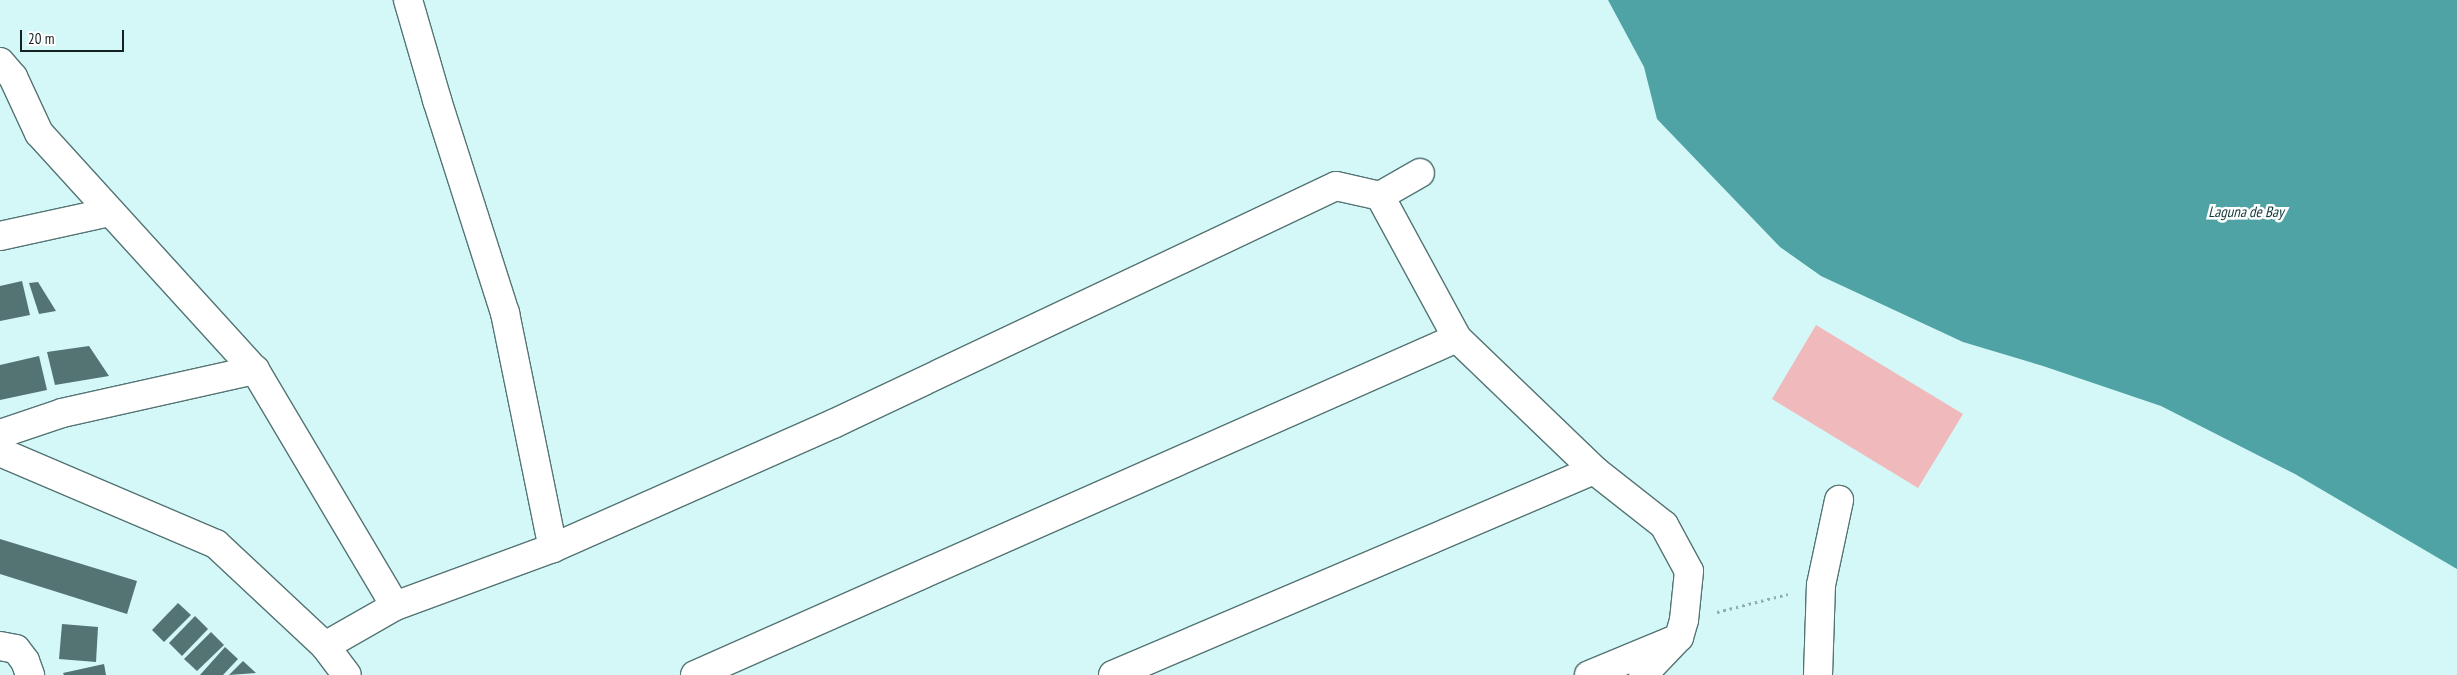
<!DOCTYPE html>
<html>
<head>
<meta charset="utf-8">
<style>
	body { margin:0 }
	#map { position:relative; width:2457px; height:675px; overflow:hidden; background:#d4f7f7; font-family:"PT Sans Narrow",sans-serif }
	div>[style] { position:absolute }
	.green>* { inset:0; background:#f0babd }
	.water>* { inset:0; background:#50a3a4 }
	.building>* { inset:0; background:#547373 }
	.path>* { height:3px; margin-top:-1.5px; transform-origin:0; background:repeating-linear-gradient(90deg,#91acac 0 2.5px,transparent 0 6.5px) }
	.roads { filter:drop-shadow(1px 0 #557474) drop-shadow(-1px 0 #557474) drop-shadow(0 1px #557474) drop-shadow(0 -1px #557474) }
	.minor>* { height:28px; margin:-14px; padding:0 14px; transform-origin:14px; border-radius:14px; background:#fff }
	span { translate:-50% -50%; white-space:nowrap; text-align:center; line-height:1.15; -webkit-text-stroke:5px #fff; paint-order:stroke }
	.water-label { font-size:15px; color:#133b3c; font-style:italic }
	.scale { position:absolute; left:20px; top:30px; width:104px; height:22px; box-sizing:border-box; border:2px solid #152222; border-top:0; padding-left:6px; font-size:15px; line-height:18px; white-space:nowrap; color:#152222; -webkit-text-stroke:4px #fff; paint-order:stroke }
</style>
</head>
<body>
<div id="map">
	<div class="green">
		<i style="clip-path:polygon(1816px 325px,1963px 414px,1918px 488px,1772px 399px)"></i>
	</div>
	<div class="water">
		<i style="clip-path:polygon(1608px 0,2457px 0,2457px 569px,2295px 474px,2161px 406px,2043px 366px,1963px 342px,1821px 276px,1780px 247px,1657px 119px,1644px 67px)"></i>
	</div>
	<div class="building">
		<i style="clip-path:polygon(22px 281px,30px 315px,0 321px,0 286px)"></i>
		<i style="clip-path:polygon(38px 282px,56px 311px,39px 314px,29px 283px)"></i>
		<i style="clip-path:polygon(89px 346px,109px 376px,55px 385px,47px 352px)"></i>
		<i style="clip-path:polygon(39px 356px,47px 390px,0 400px,0 365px)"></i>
		<i style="clip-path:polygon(0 539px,137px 581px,127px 614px,0 574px)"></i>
		<i style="clip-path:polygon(178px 603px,191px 615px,164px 642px,152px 630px)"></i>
		<i style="clip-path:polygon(195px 616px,208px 629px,182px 656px,169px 643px)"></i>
		<i style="clip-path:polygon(62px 624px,98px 627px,96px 662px,59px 659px)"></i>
		<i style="clip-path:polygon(211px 632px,224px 645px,197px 671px,184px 659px)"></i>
		<i style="clip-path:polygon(225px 647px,238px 659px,223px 675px,200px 675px)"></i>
		<i style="clip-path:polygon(243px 661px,256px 673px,229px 675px)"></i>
		<i style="clip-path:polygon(104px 664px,106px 675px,64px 675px,63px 673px)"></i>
	</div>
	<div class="path">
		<i style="left:1717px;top:612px;width:73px;rotate:-14.2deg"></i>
	</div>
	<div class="roads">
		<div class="minor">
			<i style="left:408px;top:0;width:104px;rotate:73.8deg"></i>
			<i style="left:437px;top:100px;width:224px;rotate:72.3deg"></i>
			<i style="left:505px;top:313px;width:240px;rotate:78.5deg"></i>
			<i style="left:0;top:62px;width:20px;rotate:49deg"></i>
			<i style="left:13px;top:77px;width:62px;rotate:65.1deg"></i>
			<i style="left:39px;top:133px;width:321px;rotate:47.7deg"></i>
			<i style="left:255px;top:370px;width:274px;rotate:59.3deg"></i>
			<i style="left:1380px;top:196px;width:162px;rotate:61.5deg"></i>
			<i style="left:1457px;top:338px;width:190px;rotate:43.9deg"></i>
			<i style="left:1594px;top:470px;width:89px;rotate:38.2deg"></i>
			<i style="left:1664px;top:525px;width:52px;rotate:61.5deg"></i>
			<i style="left:1689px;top:571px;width:49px;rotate:95.8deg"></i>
			<i style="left:1684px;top:620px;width:18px;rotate:106deg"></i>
			<i style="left:1679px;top:637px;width:52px;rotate:133.5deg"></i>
			<i style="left:0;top:236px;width:113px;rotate:-12.3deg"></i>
			<i style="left:0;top:434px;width:65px;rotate:-18.7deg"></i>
			<i style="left:62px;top:413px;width:198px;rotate:-12.6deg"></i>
			<i style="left:0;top:452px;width:235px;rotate:23.1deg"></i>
			<i style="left:216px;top:544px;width:149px;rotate:43.1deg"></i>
			<i style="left:325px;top:646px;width:36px;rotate:53deg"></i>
			<i style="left:0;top:646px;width:16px;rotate:11deg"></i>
			<i style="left:16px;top:649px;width:15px;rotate:53deg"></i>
			<i style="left:25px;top:661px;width:15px;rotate:70deg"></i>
			<i style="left:325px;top:646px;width:81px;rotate:-29.7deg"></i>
			<i style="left:395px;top:606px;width:168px;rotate:-20.2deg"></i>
			<i style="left:553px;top:548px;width:306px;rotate:-23.9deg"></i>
			<i style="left:833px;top:424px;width:556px;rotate:-25.32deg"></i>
			<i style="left:1336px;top:186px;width:45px;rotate:12.8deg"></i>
			<i style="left:1380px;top:196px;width:46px;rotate:-29.9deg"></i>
			<i style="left:695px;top:675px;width:833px;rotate:-23.86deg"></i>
			<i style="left:1113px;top:675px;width:523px;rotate:-23.08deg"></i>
			<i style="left:1589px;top:675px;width:89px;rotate:-22.5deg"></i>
			<i style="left:1818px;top:675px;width:90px;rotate:-88.1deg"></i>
			<i style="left:1821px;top:585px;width:87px;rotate:-78deg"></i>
		</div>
	</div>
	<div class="water-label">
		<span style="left:2246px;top:212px">Laguna de Bay</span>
	</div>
	<div class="scale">20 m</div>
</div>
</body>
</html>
